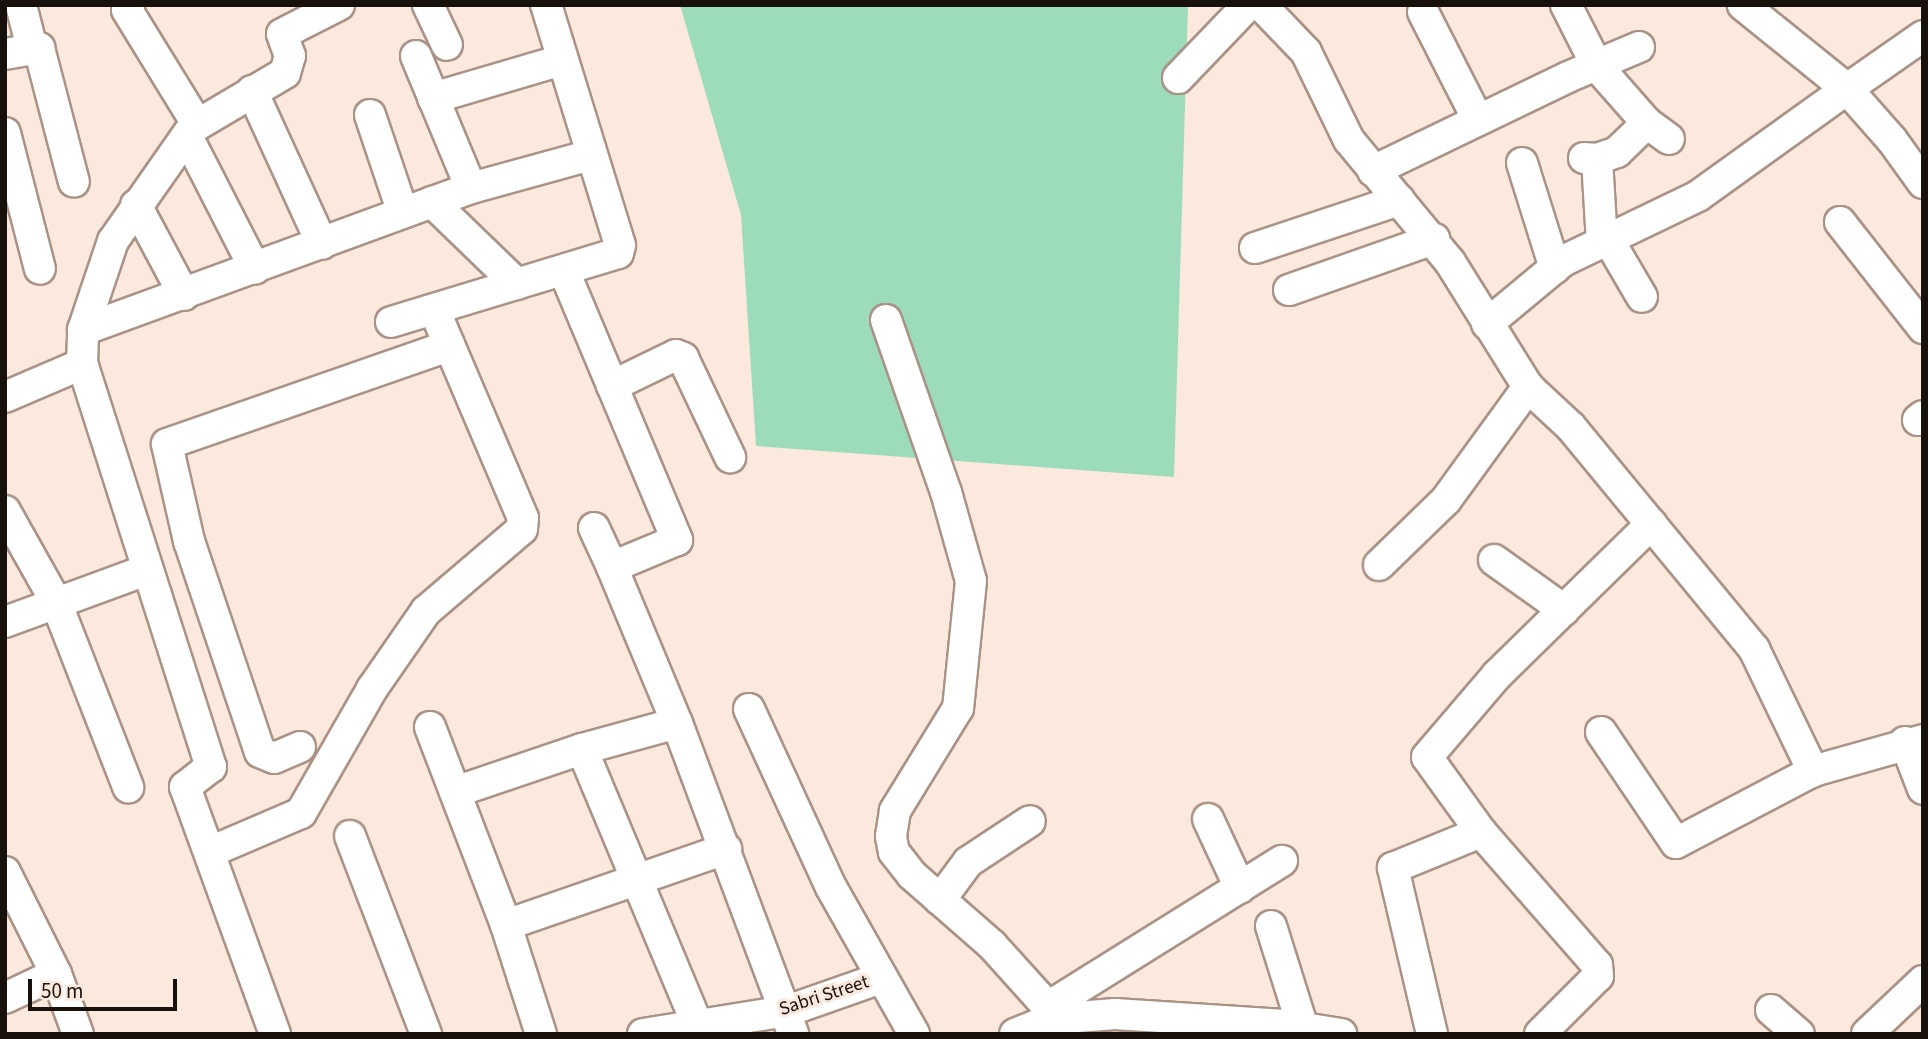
<!DOCTYPE html>
<html>
<head>
<meta charset="utf-8">
<style>
	body { margin:0 }
	#map { position:relative; width:1928px; height:1039px; overflow:hidden; background:#fce9dd; font-family:"Source Sans 3",sans-serif }
	div>[style] { position:absolute }
	.green>* { inset:0; background:#9ddcba }
	.roads { filter:drop-shadow(2px 0 #aa9386) drop-shadow(-2px 0 #aa9386) drop-shadow(0 2px #aa9386) drop-shadow(0 -2px #aa9386) }
	.minor>* { height:30px; margin:-15px; padding:0 15px; transform-origin:15px; border-radius:15px; background:#fff }
	span { translate:-50% -50%; white-space:nowrap; text-align:center; line-height:1.15; -webkit-text-stroke:6px #fce9dd; paint-order:stroke }
	.street-label { font-size:19px; color:#18100b }
	.frame { position:absolute; inset:0; border:7px solid #18100b; pointer-events:none }
	.scale { position:absolute; left:28px; top:979px; width:149px; height:32px; box-sizing:border-box; border:4px solid #18100b; border-top:0; padding-left:9px; font-size:21px; line-height:24px; white-space:nowrap; color:#18100b; -webkit-text-stroke:5px #fce9dd; paint-order:stroke }
</style>
</head>
<body>
<div id="map">
	<div class="green">
		<i style="clip-path:polygon(680px 5px,1188px 5px,1174px 477px,756px 446px,741px 215px)"></i>
	</div>
	<div class="roads">
		<div class="minor">
			<i style="left:21px;top:5px;width:44px;rotate:75.7deg"></i>
			<i style="left:129px;top:5px;width:5px;rotate:112deg"></i>
			<i style="left:127px;top:10px;width:134px;rotate:58.4deg"></i>
			<i style="left:428px;top:5px;width:44px;rotate:64.6deg"></i>
			<i style="left:1261px;top:5px;width:65px;rotate:46.2deg"></i>
			<i style="left:1306px;top:52px;width:98px;rotate:64deg"></i>
			<i style="left:1349px;top:140px;width:158px;rotate:50.4deg"></i>
			<i style="left:1450px;top:262px;width:147px;rotate:58deg"></i>
			<i style="left:1528px;top:387px;width:59px;rotate:42.9deg"></i>
			<i style="left:1571px;top:427px;width:288px;rotate:50.5deg"></i>
			<i style="left:1754px;top:649px;width:136px;rotate:64.2deg"></i>
			<i style="left:1566px;top:5px;width:68px;rotate:63.1deg"></i>
			<i style="left:1597px;top:66px;width:76px;rotate:48.7deg"></i>
			<i style="left:1647px;top:123px;width:27px;rotate:36deg"></i>
			<i style="left:1423px;top:12px;width:121px;rotate:63deg"></i>
			<i style="left:1923px;top:36px;width:93px;rotate:145.1deg"></i>
			<i style="left:1847px;top:89px;width:68px;rotate:48.6deg"></i>
			<i style="left:1892px;top:140px;width:53px;rotate:54.2deg"></i>
			<i style="left:5px;top:54px;width:35px;rotate:-10deg"></i>
			<i style="left:39px;top:48px;width:138px;rotate:75.4deg"></i>
			<i style="left:416px;top:56px;width:143px;rotate:67.4deg"></i>
			<i style="left:1178px;top:78px;width:101px;rotate:-46.2deg"></i>
			<i style="left:252px;top:91px;width:168px;rotate:65.4deg"></i>
			<i style="left:433px;top:98px;width:134px;rotate:-16.4deg"></i>
			<i style="left:370px;top:115px;width:103px;rotate:71.4deg"></i>
			<i style="left:5px;top:133px;width:140px;rotate:75.6deg"></i>
			<i style="left:187px;top:136px;width:149px;rotate:62.9deg"></i>
			<i style="left:1584px;top:158px;width:13px;rotate:4deg"></i>
			<i style="left:1597px;top:159px;width:21px;rotate:-19deg"></i>
			<i style="left:1617px;top:152px;width:42px;rotate:-44deg"></i>
			<i style="left:1597px;top:159px;width:83px;rotate:86.6deg"></i>
			<i style="left:1522px;top:163px;width:110px;rotate:72.6deg"></i>
			<i style="left:1373px;top:171px;width:216px;rotate:-25.7deg"></i>
			<i style="left:1568px;top:77px;width:77px;rotate:-22.9deg"></i>
			<i style="left:432px;top:202px;width:118px;rotate:44deg"></i>
			<i style="left:136px;top:205px;width:102px;rotate:61.9deg"></i>
			<i style="left:1840px;top:222px;width:135px;rotate:51.9deg"></i>
			<i style="left:1608px;top:239px;width:67px;rotate:59.6deg"></i>
			<i style="left:1255px;top:248px;width:152px;rotate:-18.4deg"></i>
			<i style="left:564px;top:271px;width:292px;rotate:67.2deg"></i>
			<i style="left:677px;top:540px;width:70px;rotate:157.4deg"></i>
			<i style="left:612px;top:567px;width:169px;rotate:67.4deg"></i>
			<i style="left:677px;top:723px;width:332px;rotate:69.5deg"></i>
			<i style="left:1289px;top:290px;width:154px;rotate:-19.4deg"></i>
			<i style="left:886px;top:320px;width:182px;rotate:70.8deg"></i>
			<i style="left:946px;top:492px;width:92px;rotate:74.3deg"></i>
			<i style="left:971px;top:581px;width:128px;rotate:95.8deg"></i>
			<i style="left:958px;top:708px;width:121px;rotate:121.5deg"></i>
			<i style="left:895px;top:811px;width:26px;rotate:99deg"></i>
			<i style="left:891px;top:837px;width:15px;rotate:79deg"></i>
			<i style="left:894px;top:852px;width:29px;rotate:52deg"></i>
			<i style="left:912px;top:875px;width:106px;rotate:41.2deg"></i>
			<i style="left:992px;top:945px;width:84px;rotate:47.9deg"></i>
			<i style="left:1048px;top:1007px;width:13px;rotate:72deg"></i>
			<i style="left:391px;top:322px;width:237px;rotate:-16.9deg"></i>
			<i style="left:618px;top:253px;width:8px;rotate:-76deg"></i>
			<i style="left:620px;top:245px;width:251px;rotate:-107.1deg"></i>
			<i style="left:1487px;top:324px;width:99px;rotate:-39.7deg"></i>
			<i style="left:1563px;top:261px;width:150px;rotate:-25.7deg"></i>
			<i style="left:1698px;top:196px;width:183px;rotate:-35.7deg"></i>
			<i style="left:1847px;top:89px;width:134px;rotate:-141.1deg"></i>
			<i style="left:83px;top:330px;width:94px;rotate:-71.4deg"></i>
			<i style="left:113px;top:241px;width:138px;rotate:-55deg"></i>
			<i style="left:192px;top:128px;width:108px;rotate:-30.6deg"></i>
			<i style="left:285px;top:73px;width:18px;rotate:-74deg"></i>
			<i style="left:290px;top:56px;width:23px;rotate:-110deg"></i>
			<i style="left:282px;top:34px;width:64px;rotate:-27deg"></i>
			<i style="left:612px;top:386px;width:71px;rotate:-25.8deg"></i>
			<i style="left:676px;top:355px;width:8px;rotate:23deg"></i>
			<i style="left:683px;top:358px;width:110px;rotate:64.6deg"></i>
			<i style="left:5px;top:397px;width:84px;rotate:-23.2deg"></i>
			<i style="left:1918px;top:420px;width:6px;rotate:-39deg"></i>
			<i style="left:5px;top:511px;width:104px;rotate:60.7deg"></i>
			<i style="left:56px;top:602px;width:199px;rotate:68.7deg"></i>
			<i style="left:594px;top:528px;width:43px;rotate:65.2deg"></i>
			<i style="left:1494px;top:560px;width:86px;rotate:35.5deg"></i>
			<i style="left:1379px;top:565px;width:93px;rotate:-44.1deg"></i>
			<i style="left:1446px;top:500px;width:140px;rotate:-54deg"></i>
			<i style="left:5px;top:622px;width:150px;rotate:-20.2deg"></i>
			<i style="left:749px;top:709px;width:196px;rotate:65.3deg"></i>
			<i style="left:831px;top:887px;width:169px;rotate:60.5deg"></i>
			<i style="left:430px;top:727px;width:212px;rotate:69deg"></i>
			<i style="left:506px;top:925px;width:114px;rotate:72.2deg"></i>
			<i style="left:1601px;top:732px;width:134px;rotate:56deg"></i>
			<i style="left:1676px;top:843px;width:155px;rotate:-27.7deg"></i>
			<i style="left:1813px;top:771px;width:114px;rotate:-15.7deg"></i>
			<i style="left:1905px;top:742px;width:50px;rotate:69deg"></i>
			<i style="left:300px;top:747px;width:28px;rotate:157deg"></i>
			<i style="left:274px;top:758px;width:15px;rotate:-157deg"></i>
			<i style="left:260px;top:752px;width:223px;rotate:-108.6deg"></i>
			<i style="left:189px;top:541px;width:99px;rotate:-102.8deg"></i>
			<i style="left:167px;top:444px;width:299px;rotate:-19.2deg"></i>
			<i style="left:582px;top:749px;width:296px;rotate:67.3deg"></i>
			<i style="left:455px;top:792px;width:134px;rotate:-18.7deg"></i>
			<i style="left:582px;top:749px;width:98px;rotate:-15.3deg"></i>
			<i style="left:1208px;top:819px;width:76px;rotate:65.1deg"></i>
			<i style="left:350px;top:836px;width:212px;rotate:69deg"></i>
			<i style="left:210px;top:852px;width:99px;rotate:-23.2deg"></i>
			<i style="left:301px;top:813px;width:143px;rotate:-60.2deg"></i>
			<i style="left:372px;top:689px;width:95px;rotate:-55.3deg"></i>
			<i style="left:426px;top:611px;width:126px;rotate:-40.5deg"></i>
			<i style="left:522px;top:529px;width:11px;rotate:-85deg"></i>
			<i style="left:523px;top:518px;width:227px;rotate:-113.1deg"></i>
			<i style="left:5px;top:872px;width:114px;rotate:63.4deg"></i>
			<i style="left:56px;top:974px;width:64px;rotate:69.9deg"></i>
			<i style="left:940px;top:900px;width:47px;rotate:-53.6deg"></i>
			<i style="left:968px;top:862px;width:74px;rotate:-33.5deg"></i>
			<i style="left:506px;top:925px;width:233px;rotate:-19.1deg"></i>
			<i style="left:1271px;top:926px;width:107px;rotate:72.6deg"></i>
			<i style="left:5px;top:998px;width:56px;rotate:-25.2deg"></i>
			<i style="left:1048px;top:1007px;width:276px;rotate:-32deg"></i>
			<i style="left:1771px;top:1010px;width:37px;rotate:41deg"></i>
			<i style="left:275px;top:1034px;width:263px;rotate:-110deg"></i>
			<i style="left:185px;top:787px;width:33px;rotate:-38deg"></i>
			<i style="left:211px;top:767px;width:423px;rotate:-107.7deg"></i>
			<i style="left:82px;top:364px;width:34px;rotate:-88deg"></i>
			<i style="left:83px;top:330px;width:413px;rotate:-20.1deg"></i>
			<i style="left:471px;top:188px;width:124px;rotate:-15.4deg"></i>
			<i style="left:643px;top:1034px;width:146px;rotate:-9.1deg"></i>
			<i style="left:787px;top:1011px;width:100px;rotate:-19.3deg"></i>
			<i style="left:1015px;top:1034px;width:40px;rotate:-22deg"></i>
			<i style="left:1052px;top:1019px;width:63px;rotate:-4.5deg"></i>
			<i style="left:1115px;top:1014px;width:170px;rotate:3.7deg"></i>
			<i style="left:1285px;top:1025px;width:57px;rotate:9.1deg"></i>
			<i style="left:1432px;top:1034px;width:171px;rotate:-103.2deg"></i>
			<i style="left:1393px;top:868px;width:95px;rotate:-22.2deg"></i>
			<i style="left:1540px;top:1034px;width:82px;rotate:-45deg"></i>
			<i style="left:1598px;top:976px;width:11px;rotate:-95deg"></i>
			<i style="left:1597px;top:965px;width:176px;rotate:-131.1deg"></i>
			<i style="left:1481px;top:832px;width:92px;rotate:-125.8deg"></i>
			<i style="left:1427px;top:757px;width:108px;rotate:-49.5deg"></i>
			<i style="left:1497px;top:675px;width:216px;rotate:-44.4deg"></i>
			<i style="left:1867px;top:1034px;width:77px;rotate:-43.4deg"></i>
		</div>
	</div>
	<div class="street-label">
		<span style="left:824px;top:996px;rotate:-18deg">Sabri Street</span>
	</div>
	<div class="frame"></div>
	<div class="scale">50 m</div>
</div>
</body>
</html>
